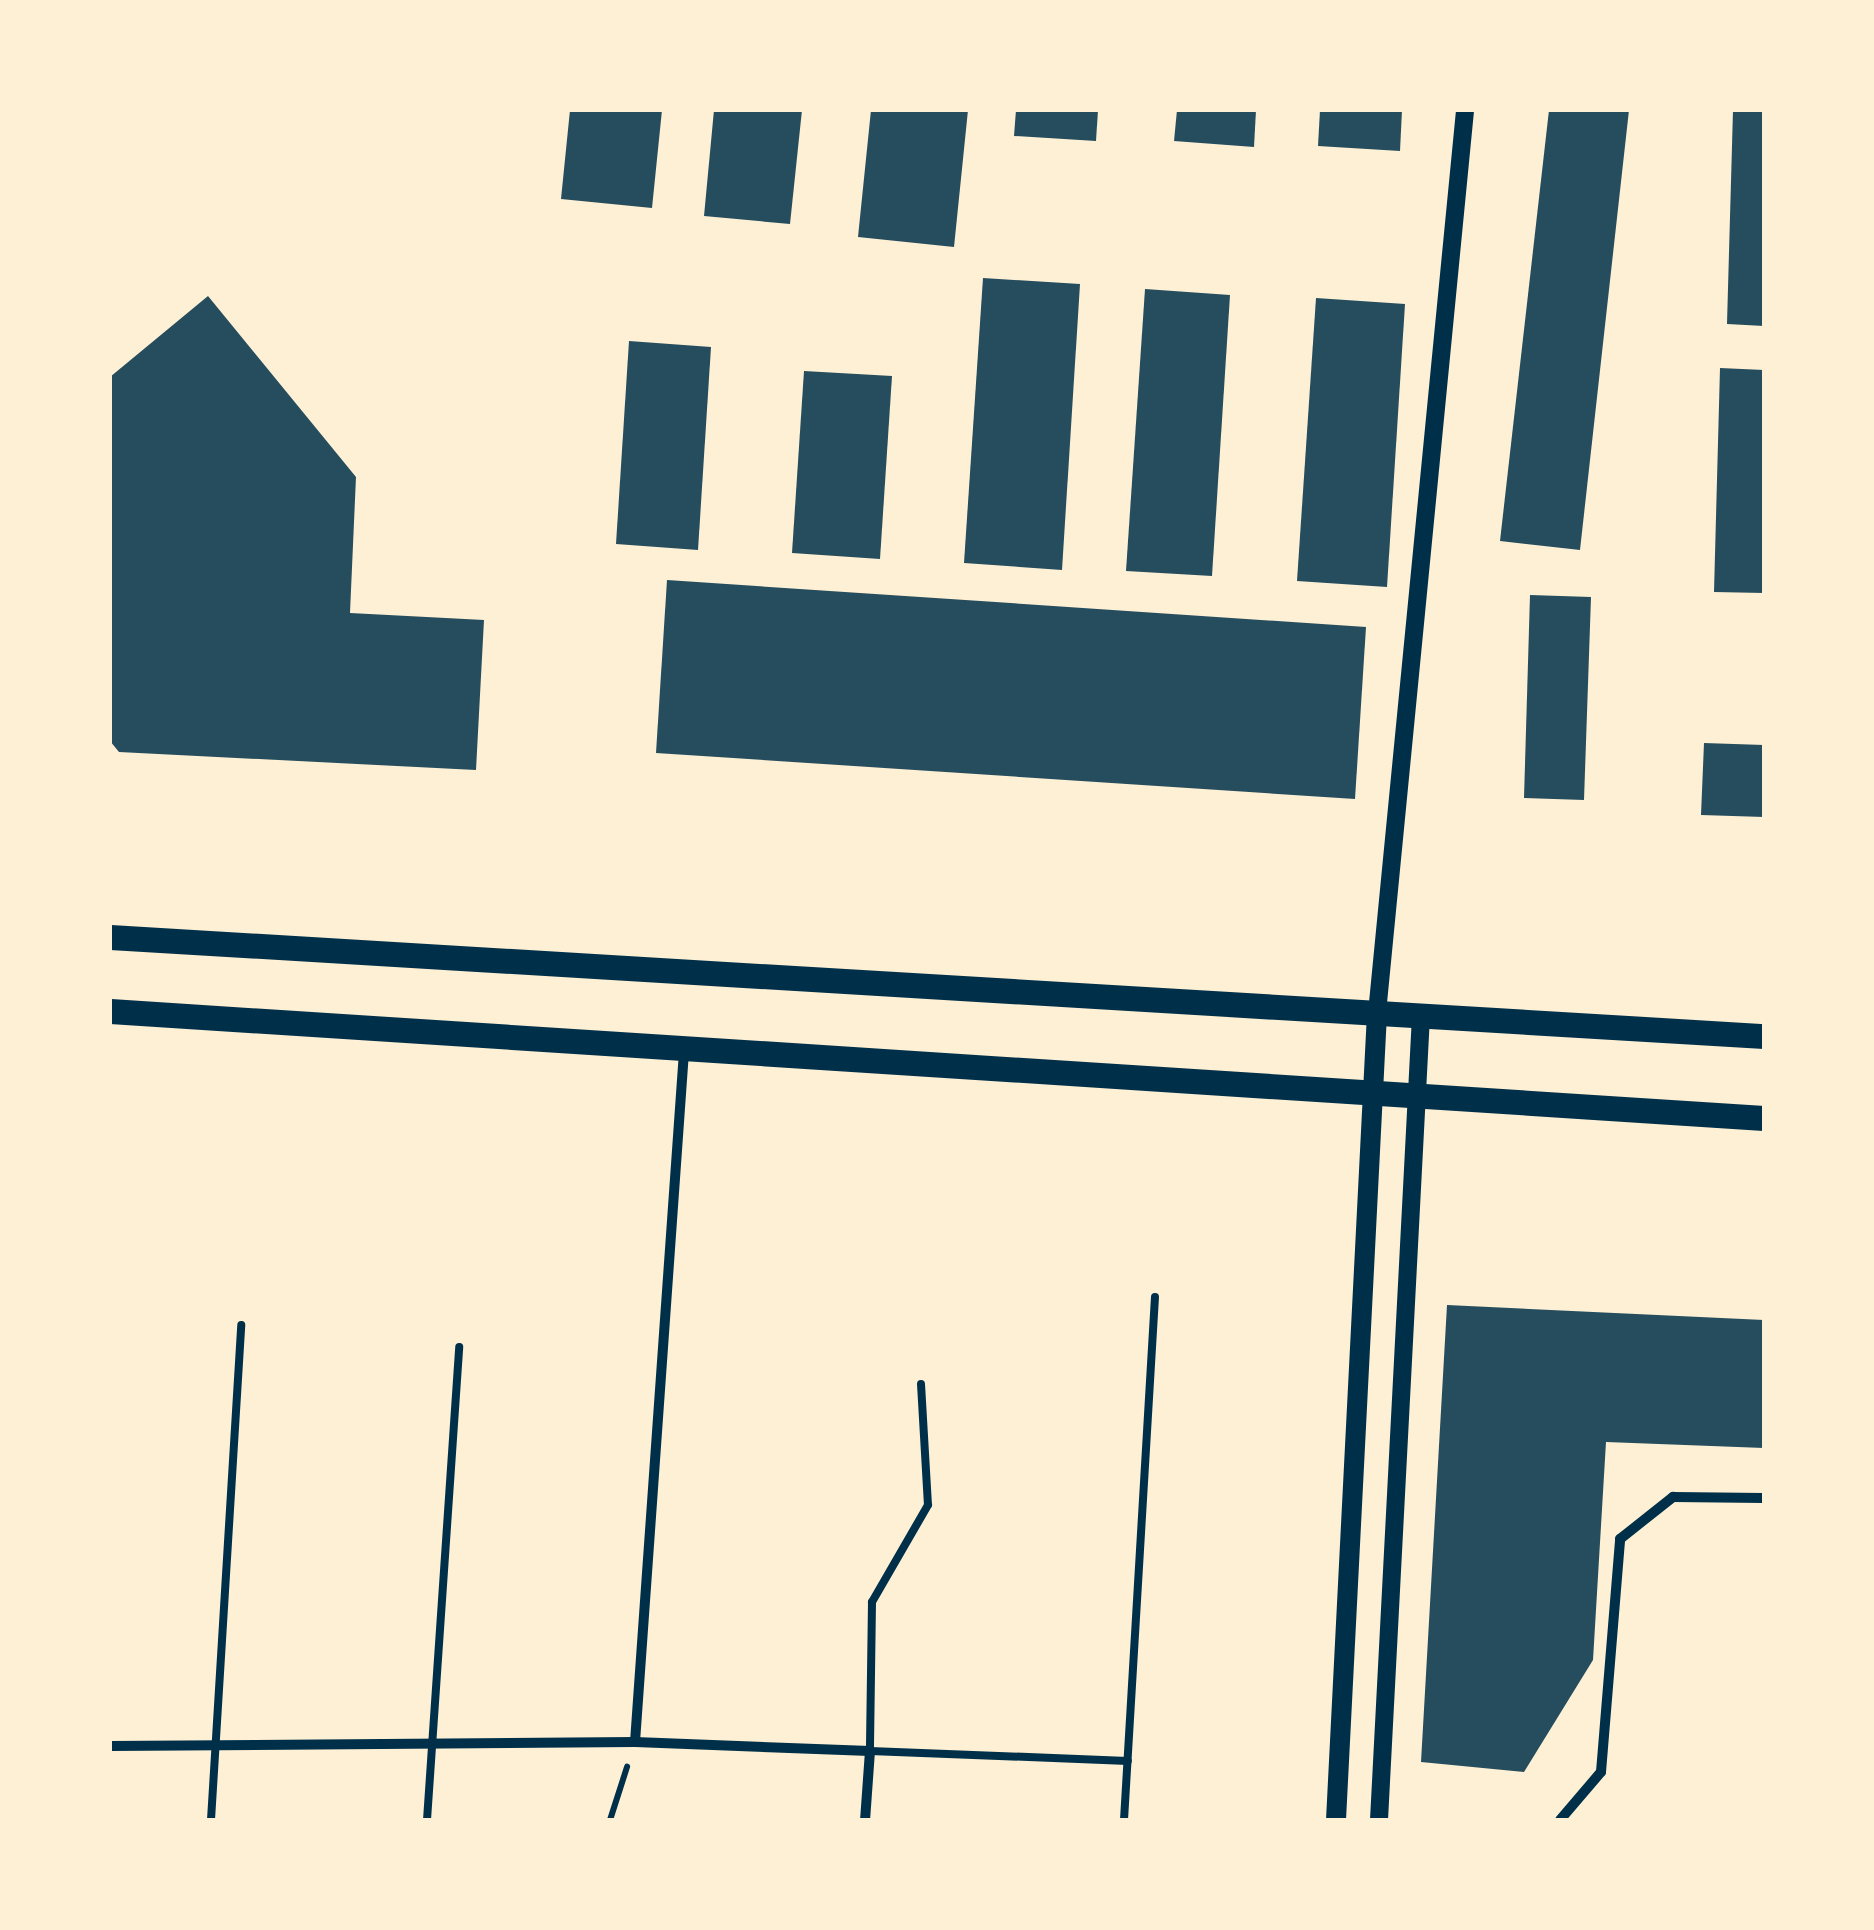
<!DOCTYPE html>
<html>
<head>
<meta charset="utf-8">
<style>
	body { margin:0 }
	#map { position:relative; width:1874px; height:1930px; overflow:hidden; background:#fdf0d5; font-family:Figtree,sans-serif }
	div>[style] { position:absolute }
	.building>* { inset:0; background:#264d5e }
	.path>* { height:6px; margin:-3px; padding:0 3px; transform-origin:3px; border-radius:3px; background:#003049 }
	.service>* { height:8px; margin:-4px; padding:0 4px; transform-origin:4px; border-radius:4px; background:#003049 }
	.minor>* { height:10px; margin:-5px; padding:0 5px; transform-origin:5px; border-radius:5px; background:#003049 }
	.tertiary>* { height:18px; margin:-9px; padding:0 9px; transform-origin:9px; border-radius:9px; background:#003049 }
	.secondary>* { height:20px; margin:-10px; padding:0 10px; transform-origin:10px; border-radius:10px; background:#003049 }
	.primary>* { height:25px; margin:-12.5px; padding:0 12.5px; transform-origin:12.5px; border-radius:12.5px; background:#003049 }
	span { translate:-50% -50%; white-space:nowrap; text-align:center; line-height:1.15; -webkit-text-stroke:8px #fdf0d5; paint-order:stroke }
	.frame { position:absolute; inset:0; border:112px solid #fdf0d5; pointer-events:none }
</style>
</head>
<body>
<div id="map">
	<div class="building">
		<i style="clip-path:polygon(570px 110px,662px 110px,652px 208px,561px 199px)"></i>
		<i style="clip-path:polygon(714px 110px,802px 110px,790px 224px,704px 216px)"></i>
		<i style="clip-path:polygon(871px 110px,968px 110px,954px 247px,858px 237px)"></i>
		<i style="clip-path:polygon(1016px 110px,1098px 110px,1096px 141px,1014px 136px)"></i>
		<i style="clip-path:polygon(1177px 110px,1256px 110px,1254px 147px,1174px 141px)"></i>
		<i style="clip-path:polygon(1320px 110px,1402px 110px,1400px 151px,1318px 146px)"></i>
		<i style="clip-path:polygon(1549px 110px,1629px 110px,1580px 550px,1500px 541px)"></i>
		<i style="clip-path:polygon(1733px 110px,1764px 110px,1764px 326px,1727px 324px)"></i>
		<i style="clip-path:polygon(983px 278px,1080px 284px,1062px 570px,964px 563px)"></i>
		<i style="clip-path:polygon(1145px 289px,1230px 295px,1212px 576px,1126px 571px)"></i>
		<i style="clip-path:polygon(208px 296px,356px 477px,350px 613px,484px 620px,476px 770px,119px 752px,110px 741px,110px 377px)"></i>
		<i style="clip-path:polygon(1316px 298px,1405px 304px,1387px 587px,1297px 581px)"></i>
		<i style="clip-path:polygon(629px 341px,711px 347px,698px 550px,616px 544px)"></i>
		<i style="clip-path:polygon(1720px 368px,1764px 370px,1764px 593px,1714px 592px)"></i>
		<i style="clip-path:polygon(804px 371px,892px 376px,880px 559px,792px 553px)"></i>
		<i style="clip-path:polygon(667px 580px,1366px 627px,1355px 799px,656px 753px)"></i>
		<i style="clip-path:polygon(1530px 595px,1591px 597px,1584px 800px,1524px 798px)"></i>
		<i style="clip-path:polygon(1704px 743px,1764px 745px,1764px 817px,1701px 815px)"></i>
		<i style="clip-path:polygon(1447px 1305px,1764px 1320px,1764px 1448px,1606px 1442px,1593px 1660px,1524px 1772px,1421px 1762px)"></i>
	</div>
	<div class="path">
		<i style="left:610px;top:1820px;width:56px;rotate:-72.2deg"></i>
	</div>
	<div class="service">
		<i style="left:921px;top:1384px;width:121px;rotate:86.7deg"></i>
		<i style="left:928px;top:1505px;width:112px;rotate:120deg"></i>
		<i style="left:872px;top:1602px;width:149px;rotate:90.8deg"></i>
		<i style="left:870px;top:1751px;width:258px;rotate:2.2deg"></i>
		<i style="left:211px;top:1820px;width:496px;rotate:-86.5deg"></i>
		<i style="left:427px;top:1820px;width:474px;rotate:-86.1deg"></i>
		<i style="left:1124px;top:1820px;width:524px;rotate:-86.61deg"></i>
	</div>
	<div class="minor">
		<i style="left:635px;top:1742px;width:693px;rotate:-85.94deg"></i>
		<i style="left:110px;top:1746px;width:525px;rotate:-0.44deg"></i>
		<i style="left:635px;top:1742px;width:235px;rotate:2.2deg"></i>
		<i style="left:870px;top:1751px;width:69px;rotate:94.1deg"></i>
		<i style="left:1560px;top:1820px;width:63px;rotate:-49.5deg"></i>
		<i style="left:1601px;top:1772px;width:234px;rotate:-85.3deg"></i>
		<i style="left:1620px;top:1539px;width:68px;rotate:-38.4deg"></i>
		<i style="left:1673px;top:1497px;width:91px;rotate:0.6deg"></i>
	</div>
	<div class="tertiary">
		<i style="left:1377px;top:1013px;width:907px;rotate:-84.43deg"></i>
		<i style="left:1379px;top:1820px;width:806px;rotate:-87.01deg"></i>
	</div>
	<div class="secondary">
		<i style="left:1336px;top:1820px;width:808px;rotate:-87.09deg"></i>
	</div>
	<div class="primary">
		<i style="left:110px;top:937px;width:1657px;rotate:3.43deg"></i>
		<i style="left:110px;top:1011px;width:1657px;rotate:3.7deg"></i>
	</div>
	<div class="frame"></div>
</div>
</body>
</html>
